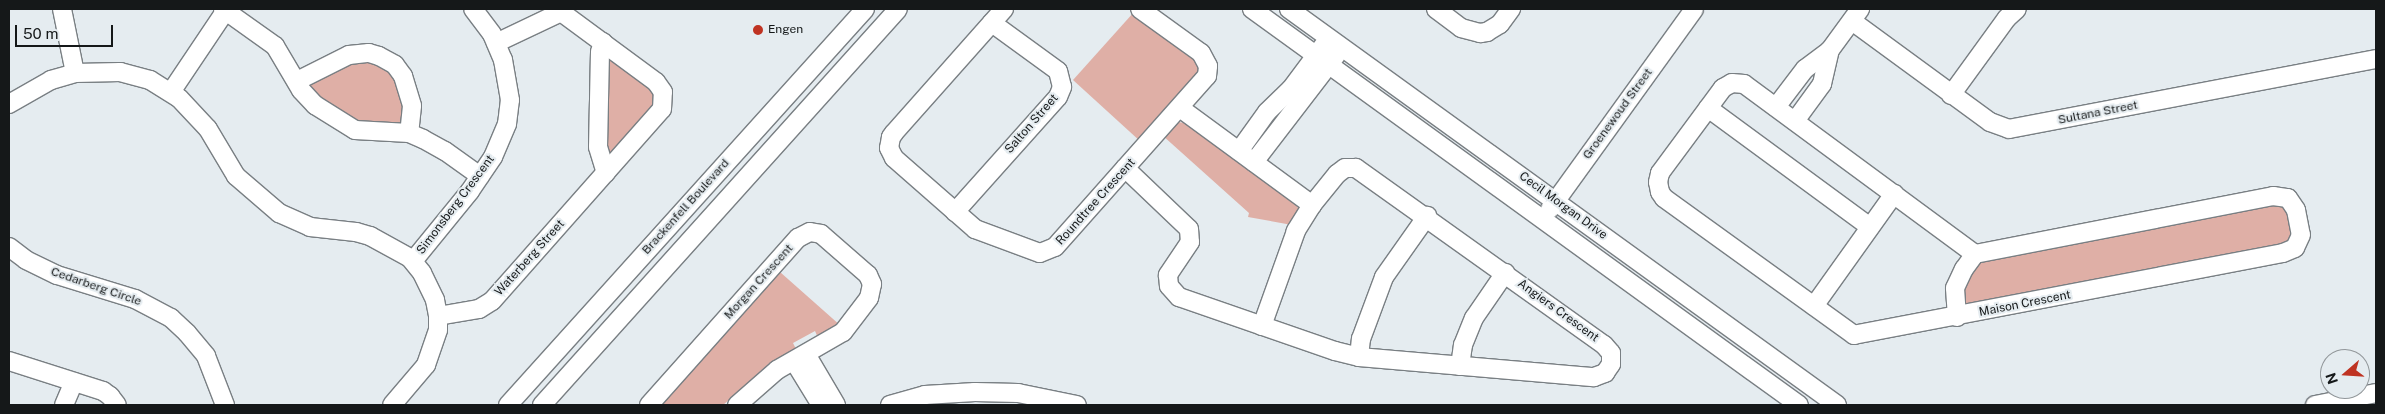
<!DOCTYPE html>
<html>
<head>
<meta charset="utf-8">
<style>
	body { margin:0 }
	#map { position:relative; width:2385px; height:414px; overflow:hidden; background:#e5ecf0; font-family:"Public Sans",sans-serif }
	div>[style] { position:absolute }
	.green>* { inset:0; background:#dfafa6 }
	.roads { filter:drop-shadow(1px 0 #797f83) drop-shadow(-1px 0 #797f83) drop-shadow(0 1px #797f83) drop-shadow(0 -1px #797f83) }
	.minor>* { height:18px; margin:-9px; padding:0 9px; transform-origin:9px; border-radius:9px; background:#fff }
	.dots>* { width:14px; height:14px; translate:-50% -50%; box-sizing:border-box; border:2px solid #e5ecf0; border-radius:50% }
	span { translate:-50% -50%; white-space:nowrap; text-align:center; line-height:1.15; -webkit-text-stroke:4px #e5ecf0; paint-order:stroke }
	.poi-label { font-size:12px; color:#151819 }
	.left { translate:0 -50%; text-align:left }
	.street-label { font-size:12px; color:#151819 }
	.frame { position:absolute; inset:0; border:10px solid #151819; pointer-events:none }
	.north { position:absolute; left:2320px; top:349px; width:50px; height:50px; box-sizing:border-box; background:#e5ecf0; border:1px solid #92979a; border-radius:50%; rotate:251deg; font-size:14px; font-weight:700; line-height:20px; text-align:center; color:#151819 }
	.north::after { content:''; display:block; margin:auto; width:18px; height:22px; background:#bf3322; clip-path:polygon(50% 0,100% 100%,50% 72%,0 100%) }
	.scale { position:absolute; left:15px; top:25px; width:98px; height:22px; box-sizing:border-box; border:2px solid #151819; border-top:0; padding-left:6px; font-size:15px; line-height:18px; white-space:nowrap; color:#151819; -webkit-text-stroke:4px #e5ecf0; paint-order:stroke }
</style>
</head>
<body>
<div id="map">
	<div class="green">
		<i style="clip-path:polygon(1134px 12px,1199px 60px,1202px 70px,1141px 142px,1073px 80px)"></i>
		<i style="clip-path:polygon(357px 58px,391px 69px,405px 98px,403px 125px,363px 127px,320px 102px,309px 87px,310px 82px)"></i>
		<i style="clip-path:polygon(613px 59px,650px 84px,658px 104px,612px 154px,608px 153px,603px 146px,607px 62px)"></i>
		<i style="clip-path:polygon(1177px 122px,1186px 123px,1296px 202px,1299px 211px,1292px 225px,1248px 217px,1249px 213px,1162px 135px)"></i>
		<i style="clip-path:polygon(2276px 202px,2286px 204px,2295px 233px,2287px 245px,1967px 306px,1964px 304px,1962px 289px,1978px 262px)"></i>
		<i style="clip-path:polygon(780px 272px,841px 326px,819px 340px,815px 331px,793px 343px,796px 349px,768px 367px,723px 405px,661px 405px)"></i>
	</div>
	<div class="roads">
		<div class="minor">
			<i style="left:62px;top:9px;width:65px;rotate:78.5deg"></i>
			<i style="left:223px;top:9px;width:64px;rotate:35.4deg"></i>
			<i style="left:275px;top:46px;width:51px;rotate:59.4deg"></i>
			<i style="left:301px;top:90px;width:21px;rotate:47deg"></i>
			<i style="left:315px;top:105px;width:47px;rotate:32deg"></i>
			<i style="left:355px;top:130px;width:54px;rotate:3.2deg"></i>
			<i style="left:409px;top:133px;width:15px;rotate:23deg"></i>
			<i style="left:423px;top:139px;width:25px;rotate:29deg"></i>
			<i style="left:445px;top:151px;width:43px;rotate:35.5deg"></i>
			<i style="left:1004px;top:9px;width:166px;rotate:131.6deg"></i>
			<i style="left:894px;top:133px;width:5px;rotate:127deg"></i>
			<i style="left:891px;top:137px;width:11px;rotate:100deg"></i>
			<i style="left:889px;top:148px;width:11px;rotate:63deg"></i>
			<i style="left:894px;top:158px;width:108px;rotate:41.2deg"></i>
			<i style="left:975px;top:229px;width:69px;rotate:20.3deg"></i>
			<i style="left:1040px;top:253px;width:16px;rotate:-22deg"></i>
			<i style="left:1055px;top:247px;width:229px;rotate:-48.4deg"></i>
			<i style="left:1207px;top:76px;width:10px;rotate:-84deg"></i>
			<i style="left:1208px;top:66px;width:15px;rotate:-118deg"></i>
			<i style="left:1201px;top:53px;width:75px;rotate:-144.2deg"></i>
			<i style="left:1252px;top:9px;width:675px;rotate:35.9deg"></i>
			<i style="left:1289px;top:9px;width:676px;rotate:35.85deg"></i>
			<i style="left:1436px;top:9px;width:31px;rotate:37deg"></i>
			<i style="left:1461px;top:28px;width:20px;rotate:15deg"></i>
			<i style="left:1480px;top:33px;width:7px;rotate:-8deg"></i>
			<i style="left:1487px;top:32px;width:15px;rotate:-32deg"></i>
			<i style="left:1500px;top:24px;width:19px;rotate:-54deg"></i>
			<i style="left:1852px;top:21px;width:171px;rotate:36.2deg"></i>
			<i style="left:1990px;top:122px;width:20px;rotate:20deg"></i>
			<i style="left:2009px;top:129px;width:374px;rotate:-10.8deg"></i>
			<i style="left:603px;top:42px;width:10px;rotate:107deg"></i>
			<i style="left:600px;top:52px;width:95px;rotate:91.2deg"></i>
			<i style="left:598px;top:147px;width:27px;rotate:73deg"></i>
			<i style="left:496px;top:43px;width:72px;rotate:-25.5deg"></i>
			<i style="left:297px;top:81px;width:58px;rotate:-26.6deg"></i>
			<i style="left:349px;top:55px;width:20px;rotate:-6deg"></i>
			<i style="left:369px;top:53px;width:10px;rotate:17deg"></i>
			<i style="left:379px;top:56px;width:18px;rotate:29deg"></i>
			<i style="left:395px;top:65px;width:14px;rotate:54deg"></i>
			<i style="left:403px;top:76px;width:31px;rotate:73deg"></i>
			<i style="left:412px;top:106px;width:27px;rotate:96deg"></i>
			<i style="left:1732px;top:83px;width:12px;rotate:5deg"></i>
			<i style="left:1744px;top:84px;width:287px;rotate:36.4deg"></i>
			<i style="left:1975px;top:254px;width:304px;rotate:-11deg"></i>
			<i style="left:2273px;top:196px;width:15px;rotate:8deg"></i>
			<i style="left:2288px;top:198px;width:14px;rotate:56deg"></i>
			<i style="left:2296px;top:210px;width:25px;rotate:79deg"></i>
			<i style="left:2301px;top:235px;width:14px;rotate:115deg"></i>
			<i style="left:2295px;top:248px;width:13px;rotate:157deg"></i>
			<i style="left:2283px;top:253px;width:437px;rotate:169.2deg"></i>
			<i style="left:1854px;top:335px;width:234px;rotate:-144.2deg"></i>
			<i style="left:1664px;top:198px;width:7px;rotate:-124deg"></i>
			<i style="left:1660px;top:192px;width:10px;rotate:-101deg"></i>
			<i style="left:1658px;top:182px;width:9px;rotate:-77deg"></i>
			<i style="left:1660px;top:173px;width:106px;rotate:-53.5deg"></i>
			<i style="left:1723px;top:88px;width:10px;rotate:-29deg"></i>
			<i style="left:171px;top:92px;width:99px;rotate:-56.1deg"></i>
			<i style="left:1951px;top:95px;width:95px;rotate:-54deg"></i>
			<i style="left:2007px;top:18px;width:13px;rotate:-42deg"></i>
			<i style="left:9px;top:104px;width:48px;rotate:-29.7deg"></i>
			<i style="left:51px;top:80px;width:25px;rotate:-16deg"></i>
			<i style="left:75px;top:73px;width:45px;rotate:-1.3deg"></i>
			<i style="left:120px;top:72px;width:31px;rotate:15deg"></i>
			<i style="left:150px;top:80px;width:34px;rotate:32deg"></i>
			<i style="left:179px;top:98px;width:42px;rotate:46.9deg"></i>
			<i style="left:208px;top:129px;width:55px;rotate:59.2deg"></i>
			<i style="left:236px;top:176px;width:57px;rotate:40.7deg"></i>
			<i style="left:279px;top:213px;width:34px;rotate:24deg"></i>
			<i style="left:310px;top:227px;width:46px;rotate:6.2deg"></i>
			<i style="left:356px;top:232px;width:15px;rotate:16deg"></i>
			<i style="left:370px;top:236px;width:46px;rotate:28.8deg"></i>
			<i style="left:410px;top:258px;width:19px;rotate:51deg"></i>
			<i style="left:422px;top:273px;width:30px;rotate:64deg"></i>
			<i style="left:435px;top:300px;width:16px;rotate:79deg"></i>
			<i style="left:438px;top:316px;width:14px;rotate:90deg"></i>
			<i style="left:438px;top:330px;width:37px;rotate:109deg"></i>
			<i style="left:426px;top:365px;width:52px;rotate:130.4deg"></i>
			<i style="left:1776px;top:107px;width:48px;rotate:-52.7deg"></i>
			<i style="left:1805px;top:69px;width:31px;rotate:-37deg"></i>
			<i style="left:1830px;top:50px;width:51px;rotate:-53.8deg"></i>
			<i style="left:1180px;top:108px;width:164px;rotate:36.3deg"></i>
			<i style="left:1708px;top:108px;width:201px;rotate:36.3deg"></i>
			<i style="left:1795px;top:121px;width:46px;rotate:-53.9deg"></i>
			<i style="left:1822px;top:84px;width:35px;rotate:-77deg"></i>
			<i style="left:1239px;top:151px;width:48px;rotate:-54.3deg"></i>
			<i style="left:1267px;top:112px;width:33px;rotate:-44deg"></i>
			<i style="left:1291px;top:89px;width:54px;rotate:-53.3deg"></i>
			<i style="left:1254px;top:162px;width:135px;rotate:-52.5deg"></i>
			<i style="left:1125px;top:168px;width:88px;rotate:43.6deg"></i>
			<i style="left:1189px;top:229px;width:13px;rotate:86deg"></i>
			<i style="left:1190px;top:242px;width:40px;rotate:124deg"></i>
			<i style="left:1168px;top:275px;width:11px;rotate:85deg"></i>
			<i style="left:1169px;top:286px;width:15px;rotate:48deg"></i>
			<i style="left:1179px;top:297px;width:165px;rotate:19.1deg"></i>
			<i style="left:1335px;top:351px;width:25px;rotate:14deg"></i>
			<i style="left:1359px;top:357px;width:236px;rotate:4.9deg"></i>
			<i style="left:1594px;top:377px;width:12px;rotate:-20deg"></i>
			<i style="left:1605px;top:373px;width:11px;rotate:-56deg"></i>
			<i style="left:1611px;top:364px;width:11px;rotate:-90deg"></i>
			<i style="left:1611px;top:353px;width:11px;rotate:-131deg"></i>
			<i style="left:1604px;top:345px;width:305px;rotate:-144.5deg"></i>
			<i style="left:1356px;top:168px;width:11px;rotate:180deg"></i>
			<i style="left:1345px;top:168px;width:10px;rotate:143deg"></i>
			<i style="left:1337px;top:174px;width:40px;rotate:129deg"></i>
			<i style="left:1312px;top:205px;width:31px;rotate:122deg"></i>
			<i style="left:1296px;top:231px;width:101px;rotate:109.7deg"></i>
			<i style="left:1550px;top:209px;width:246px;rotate:-54.2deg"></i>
			<i style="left:955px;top:212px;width:154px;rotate:-48.2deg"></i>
			<i style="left:1058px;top:97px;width:11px;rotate:-68deg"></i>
			<i style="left:1062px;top:87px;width:16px;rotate:-104deg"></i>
			<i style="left:1058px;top:71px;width:82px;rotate:-144deg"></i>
			<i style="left:9px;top:247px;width:21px;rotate:37deg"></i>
			<i style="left:26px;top:260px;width:34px;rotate:26deg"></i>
			<i style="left:57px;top:275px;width:82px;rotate:17.1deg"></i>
			<i style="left:135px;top:299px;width:41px;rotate:27.8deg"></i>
			<i style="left:171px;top:318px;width:22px;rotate:43deg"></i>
			<i style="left:187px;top:333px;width:30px;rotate:50deg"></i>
			<i style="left:206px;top:356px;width:53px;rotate:68.8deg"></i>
			<i style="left:413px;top:261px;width:90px;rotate:-50.8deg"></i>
			<i style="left:470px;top:191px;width:41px;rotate:-55.9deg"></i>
			<i style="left:493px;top:157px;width:36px;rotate:-67deg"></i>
			<i style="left:507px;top:124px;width:24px;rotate:-83deg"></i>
			<i style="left:510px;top:100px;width:41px;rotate:-99.9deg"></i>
			<i style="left:503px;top:60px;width:28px;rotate:-113deg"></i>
			<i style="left:492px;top:34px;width:31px;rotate:-127deg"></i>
			<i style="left:1814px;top:306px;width:138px;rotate:-54.5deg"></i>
			<i style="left:438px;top:316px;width:42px;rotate:-9.7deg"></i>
			<i style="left:479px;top:309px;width:15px;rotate:-32deg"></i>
			<i style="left:492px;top:301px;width:256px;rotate:-48.5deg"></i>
			<i style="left:662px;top:109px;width:17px;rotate:-87deg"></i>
			<i style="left:663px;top:92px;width:12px;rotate:-125deg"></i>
			<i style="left:656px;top:82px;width:123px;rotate:-143.6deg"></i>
			<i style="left:1957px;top:317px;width:29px;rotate:-94deg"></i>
			<i style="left:1955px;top:288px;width:21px;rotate:-65deg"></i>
			<i style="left:1964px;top:269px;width:19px;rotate:-54deg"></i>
			<i style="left:806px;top:354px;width:59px;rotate:59.5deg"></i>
			<i style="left:1359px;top:357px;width:18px;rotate:-84deg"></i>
			<i style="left:1361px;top:339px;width:66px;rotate:-69.6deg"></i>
			<i style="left:1384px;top:277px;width:75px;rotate:-54.8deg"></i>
			<i style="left:9px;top:361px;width:99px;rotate:17.7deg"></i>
			<i style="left:103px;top:391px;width:9px;rotate:36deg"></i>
			<i style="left:110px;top:396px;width:11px;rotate:52deg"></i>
			<i style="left:794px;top:361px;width:52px;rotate:58.5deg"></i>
			<i style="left:1460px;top:366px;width:21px;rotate:-82deg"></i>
			<i style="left:1463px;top:345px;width:29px;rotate:-68deg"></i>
			<i style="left:1474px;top:318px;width:55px;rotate:-55.4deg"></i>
			<i style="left:64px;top:405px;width:25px;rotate:-67deg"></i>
			<i style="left:508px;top:405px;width:533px;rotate:-47.96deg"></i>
			<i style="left:542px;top:405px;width:532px;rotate:-48.04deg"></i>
			<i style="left:649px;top:405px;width:224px;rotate:-48.3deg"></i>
			<i style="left:798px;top:238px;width:13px;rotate:-27deg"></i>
			<i style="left:810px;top:232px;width:11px;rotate:10deg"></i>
			<i style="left:821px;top:234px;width:62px;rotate:41.1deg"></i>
			<i style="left:868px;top:275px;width:10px;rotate:66deg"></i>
			<i style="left:872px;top:284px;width:14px;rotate:102deg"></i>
			<i style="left:869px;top:298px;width:43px;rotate:127.4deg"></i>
			<i style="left:843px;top:332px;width:76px;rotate:150.1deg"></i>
			<i style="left:777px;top:370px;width:53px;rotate:138.8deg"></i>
			<i style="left:890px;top:405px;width:36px;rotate:-16deg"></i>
			<i style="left:925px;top:395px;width:50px;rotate:-3.4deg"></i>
			<i style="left:975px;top:392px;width:43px;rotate:1.3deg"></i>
			<i style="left:1018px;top:393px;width:60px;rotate:11.5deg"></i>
			<i style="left:2315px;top:405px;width:62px;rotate:-11.1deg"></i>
		</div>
	</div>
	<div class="dots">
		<i style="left:758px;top:30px;background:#bf3322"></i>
	</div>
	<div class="poi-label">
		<span class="left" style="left:768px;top:30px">Engen</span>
	</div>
	<div class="street-label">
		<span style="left:2098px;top:113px;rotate:-11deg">Sultana Street</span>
		<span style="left:1618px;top:114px;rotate:-54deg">Groenewoud Street</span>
		<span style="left:1032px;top:124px;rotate:-49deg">Salton Street</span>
		<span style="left:1096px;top:202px;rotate:-48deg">Roundtree Crescent</span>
		<span style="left:456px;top:205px;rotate:-53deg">Simonsberg Crescent</span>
		<span style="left:1563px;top:206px;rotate:36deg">Cecil Morgan Drive</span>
		<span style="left:686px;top:207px;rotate:-48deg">Brackenfell Boulevard</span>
		<span style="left:530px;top:258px;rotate:-48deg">Waterberg Street</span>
		<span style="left:759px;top:282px;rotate:-48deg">Morgan Crescent</span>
		<span style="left:96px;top:287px;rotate:19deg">Cedarberg Circle</span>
		<span style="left:2025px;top:304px;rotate:-11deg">Maison Crescent</span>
		<span style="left:1558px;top:311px;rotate:36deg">Angiers Crescent</span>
	</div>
	<div class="frame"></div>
	<div class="north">N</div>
	<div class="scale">50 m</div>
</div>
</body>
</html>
